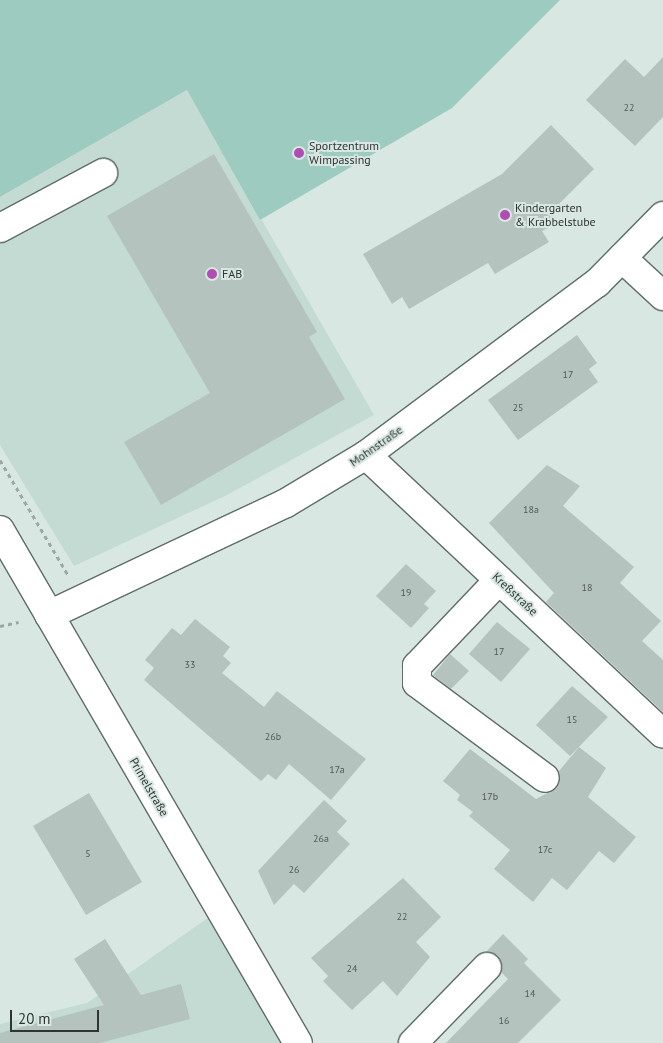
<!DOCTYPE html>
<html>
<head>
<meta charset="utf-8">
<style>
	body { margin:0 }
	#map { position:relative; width:663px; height:1043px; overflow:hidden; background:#d8e7e2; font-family:"PT Sans",sans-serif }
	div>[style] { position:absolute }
	.built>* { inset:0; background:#c4dbd4 }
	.green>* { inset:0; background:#9dcbbf }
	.building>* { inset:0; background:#b5c3bf }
	.path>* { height:3px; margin-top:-1.5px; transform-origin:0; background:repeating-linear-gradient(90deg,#9ca7a3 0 4px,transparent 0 8px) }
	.roads { filter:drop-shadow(1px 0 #5f6c69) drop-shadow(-1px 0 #5f6c69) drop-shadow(0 1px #5f6c69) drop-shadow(0 -1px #5f6c69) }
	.minor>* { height:28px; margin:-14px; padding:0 14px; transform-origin:14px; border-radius:14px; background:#fff }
	.dots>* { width:14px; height:14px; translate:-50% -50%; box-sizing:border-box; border:2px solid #d8e7e2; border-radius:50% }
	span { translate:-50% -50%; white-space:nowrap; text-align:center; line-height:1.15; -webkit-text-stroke:4px #d8e7e2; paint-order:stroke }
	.number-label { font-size:10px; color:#515857 }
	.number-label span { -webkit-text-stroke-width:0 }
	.poi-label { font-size:12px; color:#303534 }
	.left { translate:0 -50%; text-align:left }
	.street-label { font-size:12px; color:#303534 }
	.scale { position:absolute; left:10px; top:1010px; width:89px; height:22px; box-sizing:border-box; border:2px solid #303534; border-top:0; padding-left:6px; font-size:15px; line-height:18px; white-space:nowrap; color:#303534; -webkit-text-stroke:4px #d8e7e2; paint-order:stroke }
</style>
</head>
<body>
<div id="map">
	<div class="built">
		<i style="clip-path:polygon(187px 90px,374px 415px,225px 496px,74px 566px,0 445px,0 197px)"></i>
		<i style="clip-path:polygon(209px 917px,286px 1043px,0 1043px,0 1024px,87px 1003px)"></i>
	</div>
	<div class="green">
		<i style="clip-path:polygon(0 0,560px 0,452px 108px,260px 220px,187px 90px,0 197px)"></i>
	</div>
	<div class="building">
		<i style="clip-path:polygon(663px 57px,663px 117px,635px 146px,586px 100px,625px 59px,644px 77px)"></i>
		<i style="clip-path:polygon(551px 125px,594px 169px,551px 212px,557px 223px,542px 231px,549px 242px,495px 274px,488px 263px,409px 309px,402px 297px,392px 304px,363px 254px,502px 174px)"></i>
		<i style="clip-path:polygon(214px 154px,317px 332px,309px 337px,345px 399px,161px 505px,124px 442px,210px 393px,107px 216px)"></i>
		<i style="clip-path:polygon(577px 335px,597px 363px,589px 369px,598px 382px,518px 440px,488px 400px)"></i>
		<i style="clip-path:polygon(547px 465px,580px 486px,563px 506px,634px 567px,620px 583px,661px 621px,642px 641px,663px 660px,663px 712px,546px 602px,554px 593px,489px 523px)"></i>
		<i style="clip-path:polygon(406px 564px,436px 591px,424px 604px,429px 608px,411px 628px,376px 596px)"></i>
		<i style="clip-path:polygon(195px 619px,230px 647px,223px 656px,231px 663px,222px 673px,264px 707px,277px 691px,366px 759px,331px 800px,289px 764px,276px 780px,268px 774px,261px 781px,144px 680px,154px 668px,145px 660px,172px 628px,181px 635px)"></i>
		<i style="clip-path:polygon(497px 622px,530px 649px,501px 682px,469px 654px)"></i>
		<i style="clip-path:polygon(450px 654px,469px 671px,451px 689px,433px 675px)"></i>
		<i style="clip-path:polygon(572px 686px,608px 717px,570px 756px,536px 725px)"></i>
		<i style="clip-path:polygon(579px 747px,606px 768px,588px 797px,636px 837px,614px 863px,599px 851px,567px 890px,552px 878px,533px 902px,494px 869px,510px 850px,469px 816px,473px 812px,457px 800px,460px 795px,443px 781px,470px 749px,536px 799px,557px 788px,559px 771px)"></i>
		<i style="clip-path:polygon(89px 793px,142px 882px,86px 915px,33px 826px)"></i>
		<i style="clip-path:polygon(324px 800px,347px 821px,337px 832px,350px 844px,304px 893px,294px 884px,274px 905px,258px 871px)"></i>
		<i style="clip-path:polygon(403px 878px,441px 917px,416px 942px,430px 957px,397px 996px,383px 981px,352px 1010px,323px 981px,328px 976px,311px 958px)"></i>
		<i style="clip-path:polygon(503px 934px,528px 959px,524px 963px,561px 1000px,518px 1043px,446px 1043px,508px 979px,501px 972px,498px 956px,486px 952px)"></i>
		<i style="clip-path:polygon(105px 939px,141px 995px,181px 984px,190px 1019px,100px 1043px,0 1043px,0 1033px,104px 1005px,74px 959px)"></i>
	</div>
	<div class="path">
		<i style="left:0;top:460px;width:134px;rotate:59.4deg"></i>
		<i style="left:0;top:626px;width:19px;rotate:-12deg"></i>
	</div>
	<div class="roads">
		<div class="minor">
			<i style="left:0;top:228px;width:117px;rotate:-28.1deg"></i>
			<i style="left:622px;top:258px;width:56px;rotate:42.8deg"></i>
			<i style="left:366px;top:455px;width:407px;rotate:43.2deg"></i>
			<i style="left:0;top:530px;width:593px;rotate:59.85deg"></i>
			<i style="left:499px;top:580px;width:119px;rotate:133.6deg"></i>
			<i style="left:417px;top:666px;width:17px;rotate:90deg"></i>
			<i style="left:417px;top:683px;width:159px;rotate:36.6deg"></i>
			<i style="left:49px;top:615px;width:262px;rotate:-25.3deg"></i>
			<i style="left:286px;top:503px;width:93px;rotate:-31deg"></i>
			<i style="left:366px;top:455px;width:288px;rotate:-36.7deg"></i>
			<i style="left:597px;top:283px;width:94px;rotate:-45.4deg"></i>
			<i style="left:413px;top:1043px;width:106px;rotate:-45.8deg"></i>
		</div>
	</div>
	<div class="dots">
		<i style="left:299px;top:153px;background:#b14db2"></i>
		<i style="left:505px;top:215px;background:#b14db2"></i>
		<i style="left:212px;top:274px;background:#b14db2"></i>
	</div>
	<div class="number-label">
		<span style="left:629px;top:108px">22</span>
		<span style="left:568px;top:375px">17</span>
		<span style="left:518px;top:408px">25</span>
		<span style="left:531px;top:510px">18a</span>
		<span style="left:587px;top:588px">18</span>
		<span style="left:406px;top:593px">19</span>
		<span style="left:499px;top:652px">17</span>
		<span style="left:190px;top:665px">33</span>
		<span style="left:572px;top:720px">15</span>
		<span style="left:273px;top:737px">26b</span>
		<span style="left:337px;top:770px">17a</span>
		<span style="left:490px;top:797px">17b</span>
		<span style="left:321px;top:839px">26a</span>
		<span style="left:545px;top:850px">17c</span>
		<span style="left:88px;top:854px">5</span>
		<span style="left:294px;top:870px">26</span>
		<span style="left:402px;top:917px">22</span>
		<span style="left:352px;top:969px">24</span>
		<span style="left:530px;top:994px">14</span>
		<span style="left:504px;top:1021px">16</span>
	</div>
	<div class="poi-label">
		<span class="left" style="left:309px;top:153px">Sportzentrum<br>Wimpassing</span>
		<span class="left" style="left:515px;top:215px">Kindergarten<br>&amp; Krabbelstube</span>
		<span class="left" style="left:222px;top:274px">FAB</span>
	</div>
	<div class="street-label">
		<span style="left:376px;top:446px;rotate:-35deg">Mohnstraße</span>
		<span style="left:515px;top:594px;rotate:43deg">Kreßstraße</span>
		<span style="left:149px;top:787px;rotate:60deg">Primelstraße</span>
	</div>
	<div class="scale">20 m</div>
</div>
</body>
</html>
